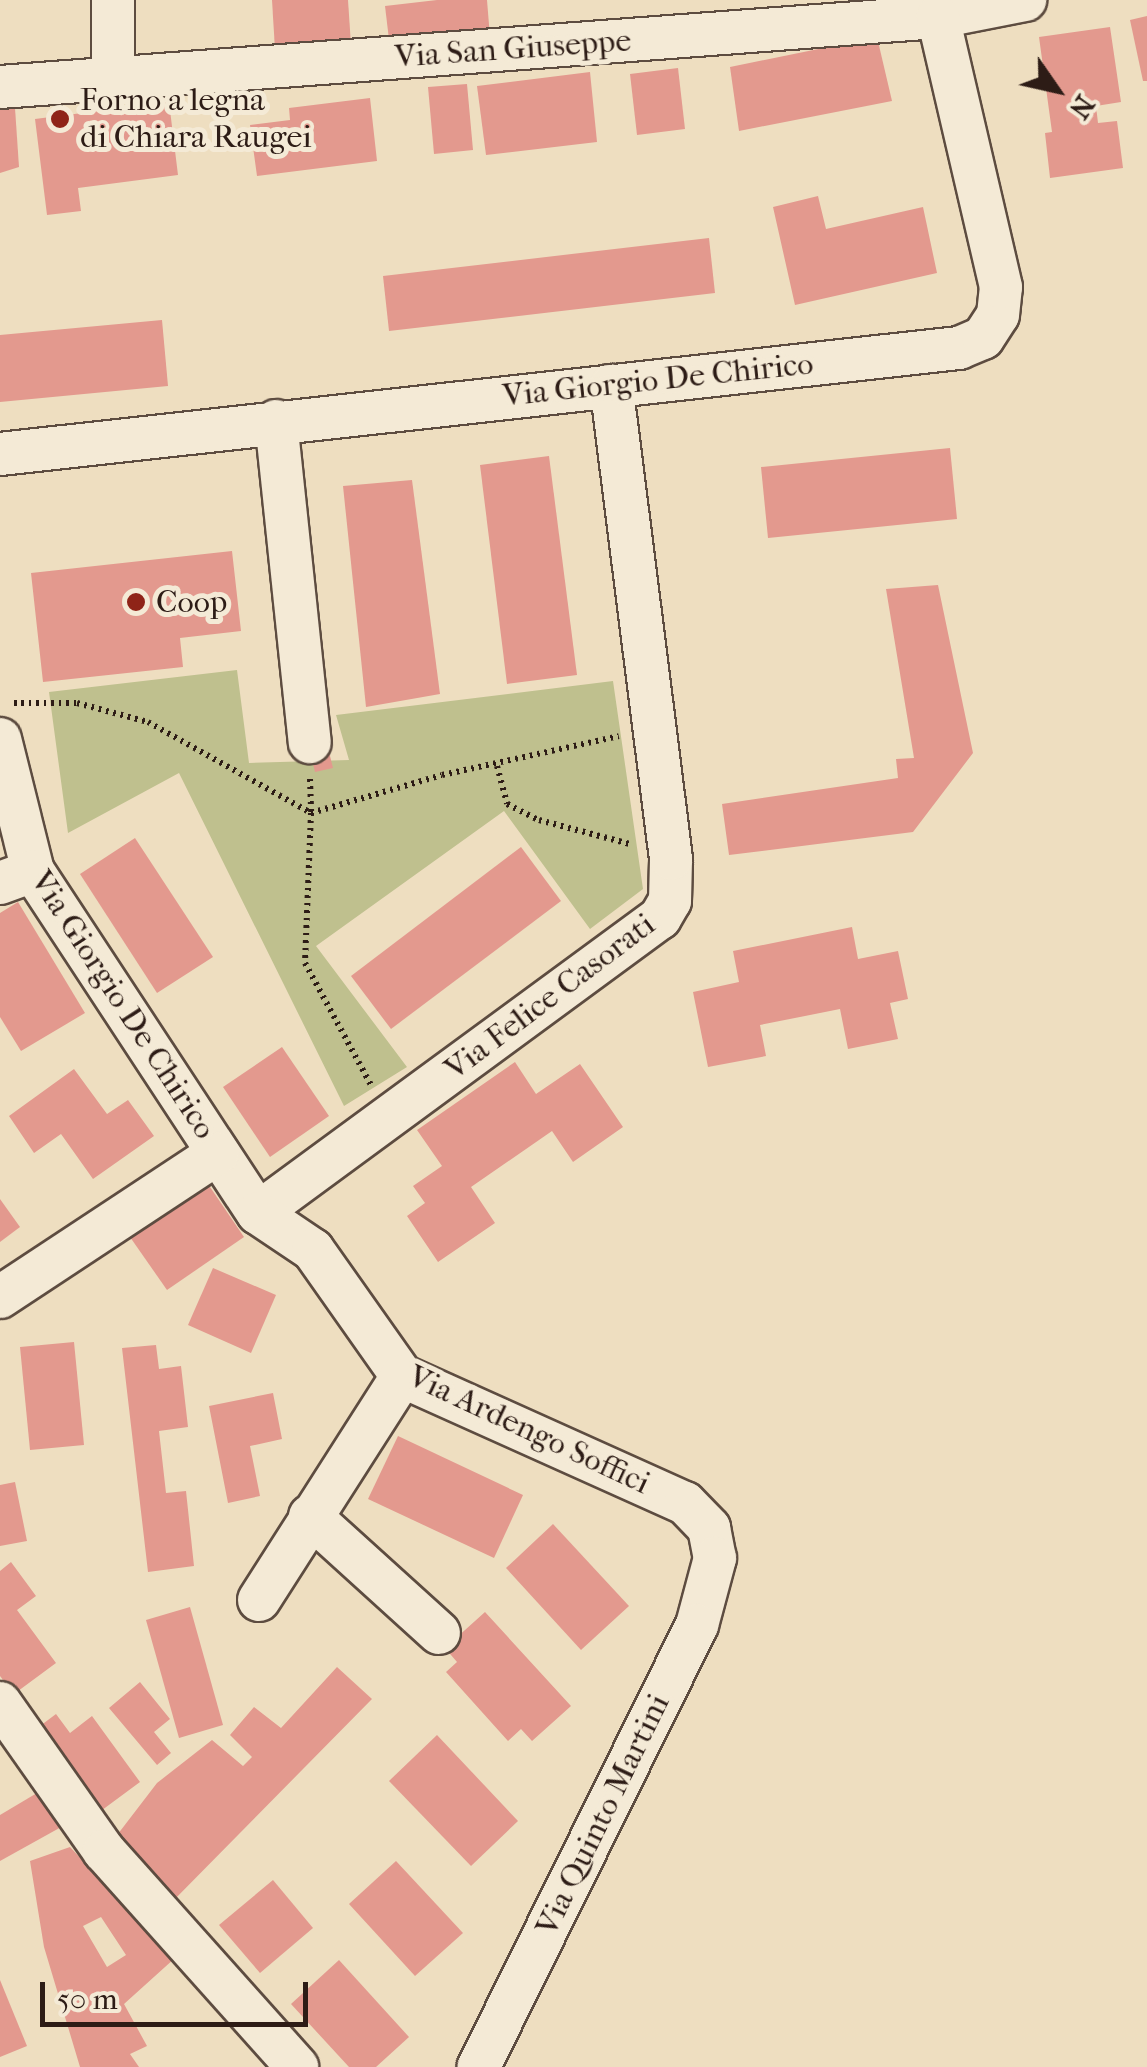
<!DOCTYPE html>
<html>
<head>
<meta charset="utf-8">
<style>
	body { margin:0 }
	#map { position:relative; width:1147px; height:2067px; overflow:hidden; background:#eedec0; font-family:"IM FELL French Canon",serif }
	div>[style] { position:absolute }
	.green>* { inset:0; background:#bfc08e }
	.building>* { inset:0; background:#e3998e }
	.path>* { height:6px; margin-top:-3px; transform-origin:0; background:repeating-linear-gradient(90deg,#2d1c16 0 2.5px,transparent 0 7.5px) }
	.roads { filter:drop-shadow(2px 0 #5d4c40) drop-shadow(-2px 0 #5d4c40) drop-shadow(0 2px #5d4c40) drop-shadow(0 -2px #5d4c40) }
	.minor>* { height:42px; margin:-21px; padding:0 21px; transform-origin:21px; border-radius:21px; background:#f4ead6 }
	.dots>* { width:28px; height:28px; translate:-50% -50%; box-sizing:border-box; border:5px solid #f4ead6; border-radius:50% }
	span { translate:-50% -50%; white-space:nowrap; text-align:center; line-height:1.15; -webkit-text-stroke:10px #f4ead6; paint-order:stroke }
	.street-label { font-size:32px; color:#2d1c16 }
	.poi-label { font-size:32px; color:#2d1c16 }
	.left { translate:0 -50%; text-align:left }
	.north { position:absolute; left:1007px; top:40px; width:100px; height:100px; -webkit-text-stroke:8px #f4ead6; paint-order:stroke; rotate:124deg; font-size:28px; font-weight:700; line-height:40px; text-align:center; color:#2d1c16 }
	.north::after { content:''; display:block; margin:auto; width:35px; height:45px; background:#2d1c16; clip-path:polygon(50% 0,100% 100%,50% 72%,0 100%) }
	.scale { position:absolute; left:40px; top:1982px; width:268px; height:45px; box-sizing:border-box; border:5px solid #2d1c16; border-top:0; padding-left:12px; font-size:30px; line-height:35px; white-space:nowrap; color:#2d1c16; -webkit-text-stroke:8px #f4ead6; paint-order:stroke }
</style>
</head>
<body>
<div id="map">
	<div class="green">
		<i style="clip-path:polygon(237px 670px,249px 763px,349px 760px,336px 715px,613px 681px,643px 889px,590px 929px,504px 811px,316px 946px,407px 1067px,344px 1106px,179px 773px,68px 833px,49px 692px)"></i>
	</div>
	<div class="building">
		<i style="clip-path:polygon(272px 0,348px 0,351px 45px,275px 50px)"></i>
		<i style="clip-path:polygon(437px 0,487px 0,490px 37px,390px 48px,385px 6px)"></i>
		<i style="clip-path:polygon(1147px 16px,1147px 81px,1143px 81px,1130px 20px)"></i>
		<i style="clip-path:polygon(1110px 27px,1121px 102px,1096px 106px,1098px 123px,1117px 121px,1123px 168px,1050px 178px,1045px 133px,1052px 132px,1039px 37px)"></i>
		<i style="clip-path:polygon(877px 37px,892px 101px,739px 131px,730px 67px)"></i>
		<i style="clip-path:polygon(678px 68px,685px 129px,637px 135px,630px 74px)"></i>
		<i style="clip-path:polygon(590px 72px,597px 142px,486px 155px,477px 86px)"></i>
		<i style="clip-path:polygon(467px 84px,473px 150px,434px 154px,428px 87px)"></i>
		<i style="clip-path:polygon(370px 98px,377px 161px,257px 176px,250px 125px,290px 120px,289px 108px)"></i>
		<i style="clip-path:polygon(169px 102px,178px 175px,78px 188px,81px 211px,47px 215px,35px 119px)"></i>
		<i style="clip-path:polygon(15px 108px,19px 167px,0 173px,0 109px)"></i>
		<i style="clip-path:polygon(818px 196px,826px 229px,923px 207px,937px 273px,795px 305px,773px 207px)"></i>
		<i style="clip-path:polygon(709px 238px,715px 293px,389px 331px,383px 276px)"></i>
		<i style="clip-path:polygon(162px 320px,168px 386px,0 402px,0 335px)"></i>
		<i style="clip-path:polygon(950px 448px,957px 519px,768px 538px,761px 467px)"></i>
		<i style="clip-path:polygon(549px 456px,577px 675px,507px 684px,480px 465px)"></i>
		<i style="clip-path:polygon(412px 480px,440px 694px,366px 707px,343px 486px)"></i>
		<i style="clip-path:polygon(232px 551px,241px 631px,180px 638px,183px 667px,43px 682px,31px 573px)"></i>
		<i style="clip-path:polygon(938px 585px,973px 753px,913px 832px,729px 855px,722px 804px,898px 778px,896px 759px,914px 758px,886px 589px)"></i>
		<i style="clip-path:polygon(329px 752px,333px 768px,315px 772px,311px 756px)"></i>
		<i style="clip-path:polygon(135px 838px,213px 957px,157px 993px,80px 874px)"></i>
		<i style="clip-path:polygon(521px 847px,561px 901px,391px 1029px,351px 976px)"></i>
		<i style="clip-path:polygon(18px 902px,85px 1013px,21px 1051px,0 1017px,0 913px)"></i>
		<i style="clip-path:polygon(852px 927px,858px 959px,898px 951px,908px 999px,890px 1003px,898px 1039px,848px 1049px,840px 1009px,760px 1025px,766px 1056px,708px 1067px,693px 992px,739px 982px,733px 951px)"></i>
		<i style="clip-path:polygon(282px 1047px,329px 1116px,270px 1157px,223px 1087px)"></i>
		<i style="clip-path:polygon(515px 1062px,536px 1094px,580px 1064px,623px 1127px,573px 1162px,552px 1131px,471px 1187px,495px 1223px,438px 1262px,407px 1216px,425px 1203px,413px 1186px,442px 1166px,417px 1130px)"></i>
		<i style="clip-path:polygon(74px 1069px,107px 1114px,128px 1100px,154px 1136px,93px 1179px,61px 1134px,34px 1153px,9px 1116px)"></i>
		<i style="clip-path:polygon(208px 1184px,244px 1237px,167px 1290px,130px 1237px)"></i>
		<i style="clip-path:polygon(0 1199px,20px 1227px,0 1242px)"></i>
		<i style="clip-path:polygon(213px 1268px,276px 1295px,251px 1353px,188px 1325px)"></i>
		<i style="clip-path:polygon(74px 1342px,84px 1445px,30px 1450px,20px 1347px)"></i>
		<i style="clip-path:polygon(156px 1345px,159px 1369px,181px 1366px,188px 1427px,159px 1431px,166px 1493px,186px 1491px,194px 1566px,148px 1572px,122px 1348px)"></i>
		<i style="clip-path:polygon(273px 1393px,282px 1439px,250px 1446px,260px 1496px,228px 1503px,209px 1406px)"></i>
		<i style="clip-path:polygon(398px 1436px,523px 1495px,494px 1558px,368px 1499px)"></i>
		<i style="clip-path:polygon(15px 1482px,27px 1541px,0 1546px,0 1485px)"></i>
		<i style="clip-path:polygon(553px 1524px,629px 1606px,581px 1650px,506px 1568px)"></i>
		<i style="clip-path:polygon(11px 1562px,36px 1596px,17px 1610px,56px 1663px,14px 1694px,0 1676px,0 1571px)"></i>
		<i style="clip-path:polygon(190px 1607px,223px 1725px,179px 1738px,146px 1620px)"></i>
		<i style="clip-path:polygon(485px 1612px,571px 1706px,532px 1741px,521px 1729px,508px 1741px,446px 1672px,457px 1662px,445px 1648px)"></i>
		<i style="clip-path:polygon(337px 1667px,372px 1699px,169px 1905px,111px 1843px,157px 1783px,212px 1740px,243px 1766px,252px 1757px,230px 1735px,254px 1707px,281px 1728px)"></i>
		<i style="clip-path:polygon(140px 1682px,170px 1719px,154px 1732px,171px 1753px,157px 1765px,109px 1708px)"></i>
		<i style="clip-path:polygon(56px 1714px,70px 1733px,92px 1716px,140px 1782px,94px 1816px,32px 1732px)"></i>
		<i style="clip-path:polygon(437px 1735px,518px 1821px,471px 1866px,389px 1781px)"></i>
		<i style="clip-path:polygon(37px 1793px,63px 1826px,0 1861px,0 1815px)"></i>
		<i style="clip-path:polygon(evenodd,70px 1847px,175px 1958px,124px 2004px,147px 2046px,130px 2054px,139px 2067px,80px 2067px,44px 1947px,30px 1861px,70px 1847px,101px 1917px,126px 1955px,107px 1967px,83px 1926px,101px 1917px)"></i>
		<i style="clip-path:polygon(396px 1861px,463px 1933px,415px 1976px,349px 1904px)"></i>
		<i style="clip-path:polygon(273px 1880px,313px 1928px,260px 1973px,219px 1925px)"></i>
		<i style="clip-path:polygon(339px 1960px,409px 2037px,376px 2067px,349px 2067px,291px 2004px)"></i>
		<i style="clip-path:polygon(0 1980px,27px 2046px,0 2057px)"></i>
	</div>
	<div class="path">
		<i style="left:14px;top:703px;width:63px"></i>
		<i style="left:77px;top:703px;width:73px;rotate:15deg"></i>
		<i style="left:148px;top:722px;width:187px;rotate:29.2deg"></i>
		<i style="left:311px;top:813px;width:150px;rotate:92.3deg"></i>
		<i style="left:305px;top:963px;width:139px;rotate:61.6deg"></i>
		<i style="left:497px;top:766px;width:39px;rotate:75deg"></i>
		<i style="left:507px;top:804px;width:36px;rotate:27deg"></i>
		<i style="left:539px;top:820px;width:94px;rotate:14.8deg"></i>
		<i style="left:310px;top:779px;width:34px;rotate:88deg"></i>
		<i style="left:311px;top:813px;width:136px;rotate:-16.2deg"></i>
		<i style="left:442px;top:775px;width:181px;rotate:-12.4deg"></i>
	</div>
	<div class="roads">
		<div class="minor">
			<i style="left:113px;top:78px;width:78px;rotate:-90deg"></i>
			<i style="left:0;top:87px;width:941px;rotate:-4.27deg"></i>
			<i style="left:938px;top:17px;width:89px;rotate:-11.1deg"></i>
			<i style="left:276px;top:421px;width:323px;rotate:84deg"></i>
			<i style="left:0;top:454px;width:965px;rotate:-6.31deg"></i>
			<i style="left:959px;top:348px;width:26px;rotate:-23deg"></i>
			<i style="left:983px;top:338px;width:27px;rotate:-57deg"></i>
			<i style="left:998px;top:315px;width:28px;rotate:-84deg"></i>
			<i style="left:1001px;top:287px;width:277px;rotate:-103.1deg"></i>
			<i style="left:0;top:739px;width:136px;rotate:76deg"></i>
			<i style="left:33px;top:871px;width:409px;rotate:56.7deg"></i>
			<i style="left:258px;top:1213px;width:499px;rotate:-36.3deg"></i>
			<i style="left:660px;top:918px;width:20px;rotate:-60deg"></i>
			<i style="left:670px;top:901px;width:42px;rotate:-88.6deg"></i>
			<i style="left:671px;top:859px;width:477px;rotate:-97.2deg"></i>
			<i style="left:0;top:883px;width:35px;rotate:-20deg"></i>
			<i style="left:258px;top:1213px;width:66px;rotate:33.9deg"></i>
			<i style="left:313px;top:1250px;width:154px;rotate:54.8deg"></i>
			<i style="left:402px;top:1376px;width:310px;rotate:24.2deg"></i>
			<i style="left:685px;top:1503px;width:35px;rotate:46deg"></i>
			<i style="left:709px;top:1528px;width:31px;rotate:79deg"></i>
			<i style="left:715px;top:1558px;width:69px;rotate:105deg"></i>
			<i style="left:697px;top:1625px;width:493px;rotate:116.3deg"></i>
			<i style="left:0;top:1297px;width:261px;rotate:-33.4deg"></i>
			<i style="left:310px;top:1516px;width:174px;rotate:42.2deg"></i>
			<i style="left:259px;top:1600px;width:266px;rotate:-57.4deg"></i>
			<i style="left:0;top:1703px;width:181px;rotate:54.9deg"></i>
			<i style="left:104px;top:1851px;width:290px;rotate:48.2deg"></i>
		</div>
	</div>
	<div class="dots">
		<i style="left:60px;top:119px;background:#8f2418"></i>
		<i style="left:136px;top:602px;background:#8f2418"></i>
	</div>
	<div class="street-label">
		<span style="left:513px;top:49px;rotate:-4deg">Via San Giuseppe</span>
		<span style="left:658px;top:380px;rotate:-6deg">Via Giorgio De Chirico</span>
		<span style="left:550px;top:997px;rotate:-37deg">Via Felice Casorati</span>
		<span style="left:123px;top:1005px;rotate:57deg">Via Giorgio De Chirico</span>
		<span style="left:529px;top:1430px;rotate:25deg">Via Ardengo Soffici</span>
		<span style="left:603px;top:1815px;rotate:-64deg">Via Quinto Martini</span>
	</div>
	<div class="poi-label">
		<span class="left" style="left:80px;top:119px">Forno a legna<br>di Chiara Raugei</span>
		<span class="left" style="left:156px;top:602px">Coop</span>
	</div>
	<div class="north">N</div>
	<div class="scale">50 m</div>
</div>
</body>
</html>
